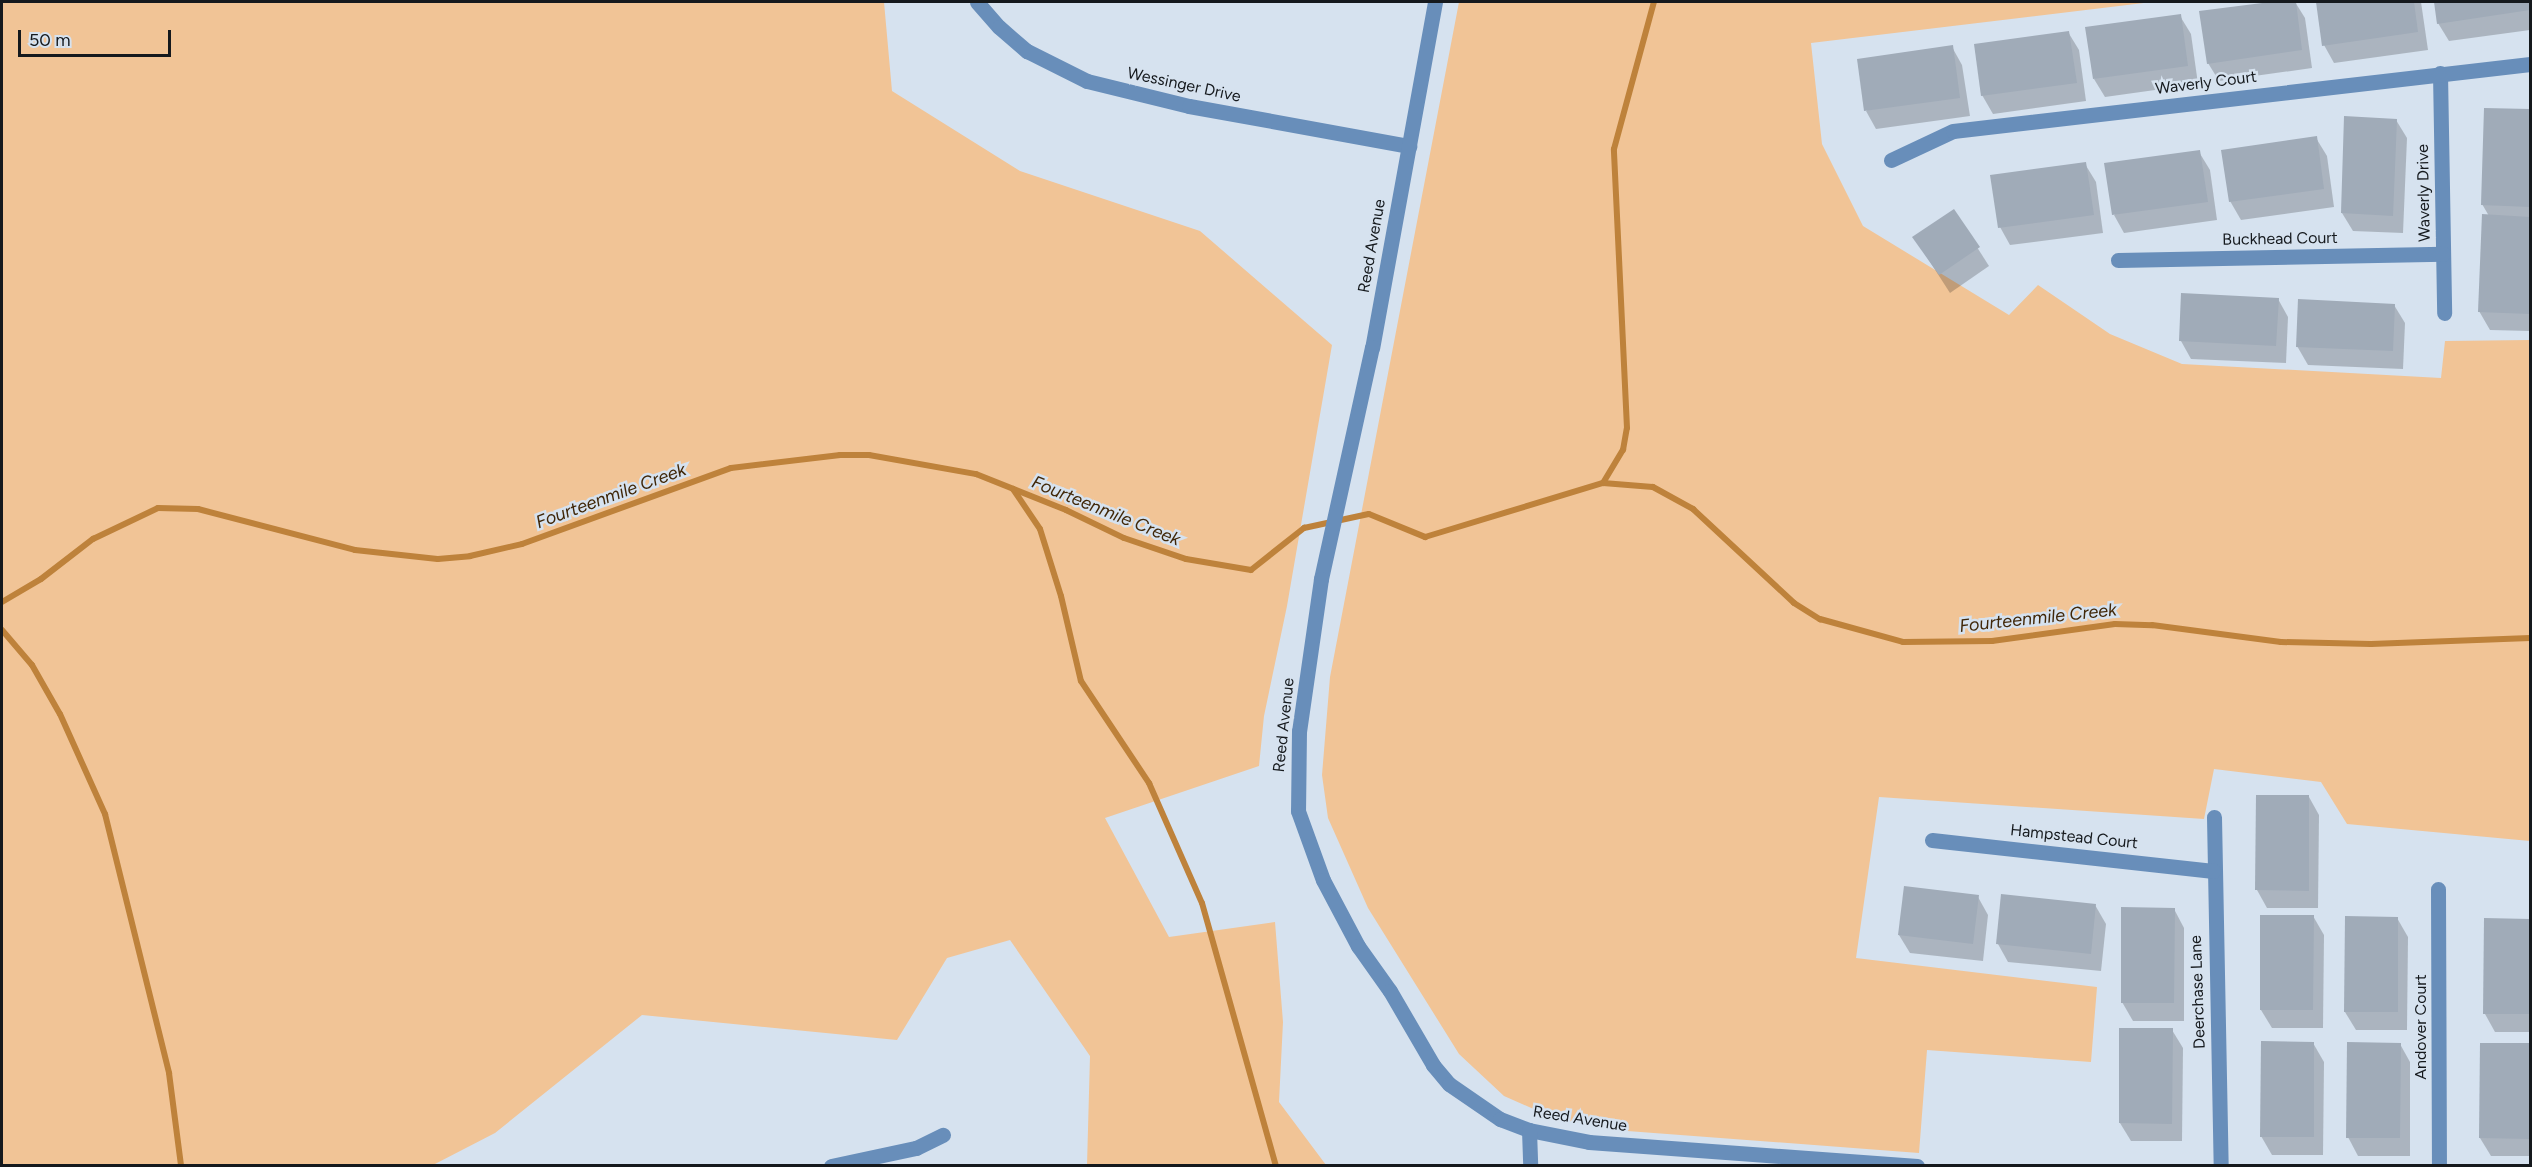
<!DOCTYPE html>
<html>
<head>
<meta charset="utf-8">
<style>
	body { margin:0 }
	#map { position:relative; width:2532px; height:1167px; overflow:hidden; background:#d6e2ef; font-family:Figtree,sans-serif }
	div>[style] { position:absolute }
	.green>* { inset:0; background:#f1c496 }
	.shadow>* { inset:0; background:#0003 }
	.stream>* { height:6px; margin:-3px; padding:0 3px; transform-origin:3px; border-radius:3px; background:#be823b }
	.building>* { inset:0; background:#a0abb8 }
	.street>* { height:15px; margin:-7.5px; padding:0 7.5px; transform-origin:7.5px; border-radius:7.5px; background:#688eba }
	span { translate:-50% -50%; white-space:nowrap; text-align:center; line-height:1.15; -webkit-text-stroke:5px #d6e2ef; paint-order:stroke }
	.street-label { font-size:16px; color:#15191d }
	.water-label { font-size:18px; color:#402708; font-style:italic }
	.frame { position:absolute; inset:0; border:3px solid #15191d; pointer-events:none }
	.scale { position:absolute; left:18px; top:30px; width:153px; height:27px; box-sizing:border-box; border:3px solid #15191d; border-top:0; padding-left:8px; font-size:18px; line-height:21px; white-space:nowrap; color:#15191d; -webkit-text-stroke:4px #d6e2ef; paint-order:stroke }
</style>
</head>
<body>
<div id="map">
	<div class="green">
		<i style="clip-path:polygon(2px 2px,884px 2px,892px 91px,1020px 171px,1200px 231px,1332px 345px,1287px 606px,1264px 716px,1259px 766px,1105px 818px,1169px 937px,1275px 922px,1283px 1022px,1279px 1102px,1326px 1165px,1087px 1165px,1090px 1056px,1010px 940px,947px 958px,897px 1040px,642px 1015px,495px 1133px,433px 1165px,2px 1165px)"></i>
		<i style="clip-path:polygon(1459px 2px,2152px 2px,1811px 43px,1822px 144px,1863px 226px,2009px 315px,2038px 285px,2110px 334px,2182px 364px,2441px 378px,2445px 341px,2530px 340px,2530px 841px,2347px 824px,2321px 782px,2214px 769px,2204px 819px,1879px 797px,1856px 958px,2097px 987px,2091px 1062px,1927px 1050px,1919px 1153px,1614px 1130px,1554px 1118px,1504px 1096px,1459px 1054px,1368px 908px,1328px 818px,1322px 775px,1330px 677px)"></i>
	</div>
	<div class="shadow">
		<i style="clip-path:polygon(2281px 2px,2295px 2px,2305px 18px,2312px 68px,2219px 81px,2208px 63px,2201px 13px)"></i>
		<i style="clip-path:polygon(2318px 2px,2421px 2px,2428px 50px,2334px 63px,2324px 45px)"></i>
		<i style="clip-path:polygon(2435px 2px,2530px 2px,2530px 30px,2449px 41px,2438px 23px)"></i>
		<i style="clip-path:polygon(2180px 16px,2191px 34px,2198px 84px,2105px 97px,2094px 79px)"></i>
		<i style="clip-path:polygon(2068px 32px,2079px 50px,2086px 101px,1993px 114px,1982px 95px)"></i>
		<i style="clip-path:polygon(1952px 47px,1962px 65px,1970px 116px,1876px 129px,1866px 111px)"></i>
		<i style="clip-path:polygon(2486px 109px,2530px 111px,2530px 331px,2490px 330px,2479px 311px,2489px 216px,2482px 204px)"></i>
		<i style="clip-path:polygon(2346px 118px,2396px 120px,2407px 138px,2403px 233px,2353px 231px,2342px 213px)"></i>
		<i style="clip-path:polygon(2316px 138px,2327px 156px,2334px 207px,2241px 220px,2230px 201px)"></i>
		<i style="clip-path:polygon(2199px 152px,2210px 170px,2217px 220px,2124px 233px,2114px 215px)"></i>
		<i style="clip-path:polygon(2085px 164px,2096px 182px,2103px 233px,2010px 245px,2000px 227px)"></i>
		<i style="clip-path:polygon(1954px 211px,1989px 266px,1950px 293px,1914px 237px)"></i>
		<i style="clip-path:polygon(2278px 299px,2288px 317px,2286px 363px,2191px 359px,2181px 341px)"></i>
		<i style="clip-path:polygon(2394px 305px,2405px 323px,2403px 369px,2308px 365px,2297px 346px)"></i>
		<i style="clip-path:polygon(2309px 797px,2319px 815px,2318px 908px,2267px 908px,2257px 890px)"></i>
		<i style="clip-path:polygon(1978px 897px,1988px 915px,1983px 961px,1910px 953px,1899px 935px)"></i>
		<i style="clip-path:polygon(2095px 905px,2106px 924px,2101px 971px,2008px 962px,1998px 944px)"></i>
		<i style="clip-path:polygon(2174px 909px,2184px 928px,2184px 1021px,2133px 1021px,2122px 1002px)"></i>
		<i style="clip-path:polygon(2313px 916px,2324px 935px,2323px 1028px,2272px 1028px,2261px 1010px)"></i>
		<i style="clip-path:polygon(2397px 918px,2408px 937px,2407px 1030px,2356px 1030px,2345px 1012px)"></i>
		<i style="clip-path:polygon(2485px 920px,2530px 920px,2530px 1032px,2495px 1032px,2485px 1014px)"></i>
		<i style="clip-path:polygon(2172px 1030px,2183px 1048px,2182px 1141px,2131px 1141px,2120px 1123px)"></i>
		<i style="clip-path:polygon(2313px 1043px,2324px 1062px,2323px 1155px,2272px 1155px,2261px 1136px)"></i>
		<i style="clip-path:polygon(2400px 1044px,2410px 1062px,2410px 1156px,2358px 1156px,2348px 1137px)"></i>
		<i style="clip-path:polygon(2481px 1044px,2530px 1045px,2530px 1156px,2491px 1156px,2480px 1138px)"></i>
	</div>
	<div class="stream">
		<i style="left:1603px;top:483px;width:39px;rotate:-59deg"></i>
		<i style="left:1623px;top:450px;width:22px;rotate:-80deg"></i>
		<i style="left:1627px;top:428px;width:279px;rotate:-92.7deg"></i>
		<i style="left:1614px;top:149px;width:152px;rotate:-74.8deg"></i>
		<i style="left:1013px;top:489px;width:48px;rotate:56deg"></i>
		<i style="left:1040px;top:529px;width:70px;rotate:72.6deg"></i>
		<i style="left:1061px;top:596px;width:87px;rotate:76.8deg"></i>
		<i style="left:1081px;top:681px;width:123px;rotate:56.3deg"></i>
		<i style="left:1149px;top:783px;width:131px;rotate:66.2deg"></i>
		<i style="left:1202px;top:903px;width:273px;rotate:74.3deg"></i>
		<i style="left:2px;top:602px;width:45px;rotate:-30.5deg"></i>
		<i style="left:41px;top:579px;width:66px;rotate:-37.6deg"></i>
		<i style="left:93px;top:539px;width:72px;rotate:-25.5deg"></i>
		<i style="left:158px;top:508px;width:40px;rotate:1.4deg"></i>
		<i style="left:198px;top:509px;width:162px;rotate:14.6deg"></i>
		<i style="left:355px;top:550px;width:83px;rotate:6.2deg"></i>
		<i style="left:438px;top:559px;width:32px;rotate:-5deg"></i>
		<i style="left:470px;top:556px;width:53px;rotate:-13deg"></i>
		<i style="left:522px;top:544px;width:222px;rotate:-20deg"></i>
		<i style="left:731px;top:468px;width:110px;rotate:-6.8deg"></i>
		<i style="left:840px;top:455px;width:29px"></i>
		<i style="left:869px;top:455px;width:109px;rotate:10.1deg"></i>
		<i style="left:976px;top:474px;width:97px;rotate:21.8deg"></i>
		<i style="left:1066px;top:510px;width:64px;rotate:25.8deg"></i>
		<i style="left:1124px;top:538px;width:65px;rotate:18.7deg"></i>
		<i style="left:1186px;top:559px;width:66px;rotate:9.6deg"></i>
		<i style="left:1251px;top:570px;width:68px;rotate:-38.4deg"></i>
		<i style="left:1304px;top:528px;width:66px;rotate:-12.2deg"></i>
		<i style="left:1369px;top:514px;width:61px;rotate:22.3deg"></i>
		<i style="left:1425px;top:537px;width:186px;rotate:-16.9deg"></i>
		<i style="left:1603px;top:483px;width:50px;rotate:4.6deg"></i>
		<i style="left:1653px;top:487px;width:46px;rotate:28.8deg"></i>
		<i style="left:1693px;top:509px;width:138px;rotate:42.9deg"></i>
		<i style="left:1794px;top:603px;width:31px;rotate:32deg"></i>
		<i style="left:1820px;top:619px;width:86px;rotate:15.5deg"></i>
		<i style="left:1903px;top:642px;width:89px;rotate:-0.6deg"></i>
		<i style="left:1992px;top:641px;width:124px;rotate:-7.9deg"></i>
		<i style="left:2115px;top:624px;width:37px;rotate:2deg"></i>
		<i style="left:2152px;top:625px;width:130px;rotate:7.5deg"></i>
		<i style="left:2281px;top:642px;width:90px;rotate:1.3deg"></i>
		<i style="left:2371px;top:644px;width:159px;rotate:-2.2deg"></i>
		<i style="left:2px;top:630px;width:46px;rotate:49.4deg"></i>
		<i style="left:32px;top:665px;width:56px;rotate:60.3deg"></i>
		<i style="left:60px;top:714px;width:110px;rotate:65.8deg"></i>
		<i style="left:105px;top:814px;width:267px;rotate:76.1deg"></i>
		<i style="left:169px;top:1073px;width:94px;rotate:82.6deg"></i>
	</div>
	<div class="building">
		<i style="clip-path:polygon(2270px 2px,2296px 2px,2302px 50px,2207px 64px,2199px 11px)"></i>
		<i style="clip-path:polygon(2316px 2px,2414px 2px,2418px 32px,2322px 46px)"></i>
		<i style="clip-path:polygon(2434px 2px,2530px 2px,2530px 10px,2437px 24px)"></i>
		<i style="clip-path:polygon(2181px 14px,2188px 66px,2093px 79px,2085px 27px)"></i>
		<i style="clip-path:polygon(2069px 31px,2077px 83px,1981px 96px,1974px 44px)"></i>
		<i style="clip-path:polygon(1953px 45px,1960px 98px,1864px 111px,1857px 59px)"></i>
		<i style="clip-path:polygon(2484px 108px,2530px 109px,2530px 207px,2481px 205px)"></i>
		<i style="clip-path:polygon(2344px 116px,2397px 119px,2393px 216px,2341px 213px)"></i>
		<i style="clip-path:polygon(2317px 136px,2324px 189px,2229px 202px,2221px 150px)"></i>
		<i style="clip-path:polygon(2200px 150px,2208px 202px,2112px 215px,2104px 163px)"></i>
		<i style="clip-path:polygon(2086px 162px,2094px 215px,1998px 228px,1990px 175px)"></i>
		<i style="clip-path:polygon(1954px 209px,1980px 247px,1939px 275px,1912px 237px)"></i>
		<i style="clip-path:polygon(2482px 214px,2530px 217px,2530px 314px,2478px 312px)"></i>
		<i style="clip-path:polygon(2181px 293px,2279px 298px,2276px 346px,2179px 341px)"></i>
		<i style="clip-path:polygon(2298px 299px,2395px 304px,2393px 351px,2296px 347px)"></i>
		<i style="clip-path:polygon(2256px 795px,2309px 795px,2309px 891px,2255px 890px)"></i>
		<i style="clip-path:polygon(1904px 886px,1979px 895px,1973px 944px,1898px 935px)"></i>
		<i style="clip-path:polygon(2001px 894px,2096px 904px,2091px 954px,1996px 944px)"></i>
		<i style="clip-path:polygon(2121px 907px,2175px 908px,2174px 1003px,2121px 1003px)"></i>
		<i style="clip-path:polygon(2260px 915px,2314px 915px,2313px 1010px,2260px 1010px)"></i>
		<i style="clip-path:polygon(2345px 916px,2398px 917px,2398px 1012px,2344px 1012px)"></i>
		<i style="clip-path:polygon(2484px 918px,2530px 919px,2530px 1014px,2483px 1014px)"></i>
		<i style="clip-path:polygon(2119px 1028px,2173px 1028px,2172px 1124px,2119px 1123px)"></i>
		<i style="clip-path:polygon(2261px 1041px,2314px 1042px,2314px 1137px,2260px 1137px)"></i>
		<i style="clip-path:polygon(2347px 1042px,2401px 1043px,2400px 1138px,2346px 1138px)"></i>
		<i style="clip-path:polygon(2480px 1043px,2530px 1043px,2530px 1139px,2479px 1138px)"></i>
	</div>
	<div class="street">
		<i style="left:977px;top:2px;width:33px;rotate:49deg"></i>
		<i style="left:999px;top:27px;width:37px;rotate:41deg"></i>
		<i style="left:1027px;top:51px;width:67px;rotate:26.6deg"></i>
		<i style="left:1087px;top:81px;width:105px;rotate:13.8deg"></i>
		<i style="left:1189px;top:106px;width:224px;rotate:10.3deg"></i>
		<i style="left:1435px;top:2px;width:351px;rotate:100.3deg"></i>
		<i style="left:1372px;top:347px;width:238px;rotate:102.4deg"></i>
		<i style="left:1321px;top:579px;width:154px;rotate:98.2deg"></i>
		<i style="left:1299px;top:731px;width:80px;rotate:90.7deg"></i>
		<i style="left:1298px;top:811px;width:73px;rotate:70.1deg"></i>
		<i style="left:1323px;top:880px;width:75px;rotate:62.1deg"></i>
		<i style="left:1358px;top:946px;width:55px;rotate:54.6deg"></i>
		<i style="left:1390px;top:991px;width:86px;rotate:59.8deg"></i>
		<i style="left:1433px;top:1065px;width:25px;rotate:50deg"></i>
		<i style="left:1449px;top:1084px;width:62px;rotate:34.5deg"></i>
		<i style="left:1500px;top:1119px;width:31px;rotate:21deg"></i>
		<i style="left:1529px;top:1130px;width:61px;rotate:11.3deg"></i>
		<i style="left:1589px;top:1142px;width:329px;rotate:4.2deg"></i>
		<i style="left:2440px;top:73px;width:240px;rotate:89deg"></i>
		<i style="left:1891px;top:160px;width:68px;rotate:-25.1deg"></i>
		<i style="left:1953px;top:131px;width:581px;rotate:-6.62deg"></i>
		<i style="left:2118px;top:260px;width:325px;rotate:-1.1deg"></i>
		<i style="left:2214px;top:817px;width:349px;rotate:88.9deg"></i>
		<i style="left:1932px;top:840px;width:283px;rotate:6.3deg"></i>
		<i style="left:2438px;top:889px;width:277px;rotate:89.8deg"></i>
		<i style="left:1529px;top:1130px;width:36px;rotate:88deg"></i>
		<i style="left:831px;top:1166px;width:87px;rotate:-12deg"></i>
		<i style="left:916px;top:1148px;width:30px;rotate:-26deg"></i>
	</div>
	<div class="street-label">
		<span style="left:2206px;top:83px;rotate:-7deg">Waverly Court</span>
		<span style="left:1184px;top:85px;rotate:12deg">Wessinger Drive</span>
		<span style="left:2424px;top:193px;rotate:-91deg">Waverly Drive</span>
		<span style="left:2280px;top:239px;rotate:-1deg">Buckhead Court</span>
		<span style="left:1372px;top:246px;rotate:-80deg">Reed Avenue</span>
		<span style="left:1284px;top:725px;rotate:-84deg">Reed Avenue</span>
		<span style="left:2074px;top:837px;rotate:6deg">Hampstead Court</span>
		<span style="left:2198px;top:992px;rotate:-92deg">Deerchase Lane</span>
		<span style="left:2421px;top:1027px;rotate:-90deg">Andover Court</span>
		<span style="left:1580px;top:1119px;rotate:9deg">Reed Avenue</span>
	</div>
	<div class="water-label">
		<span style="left:611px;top:496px;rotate:-20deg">Fourteenmile Creek</span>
		<span style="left:1106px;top:511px;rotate:22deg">Fourteenmile Creek</span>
		<span style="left:2038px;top:618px;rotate:-6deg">Fourteenmile Creek</span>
	</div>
	<div class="frame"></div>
	<div class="scale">50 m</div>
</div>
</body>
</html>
